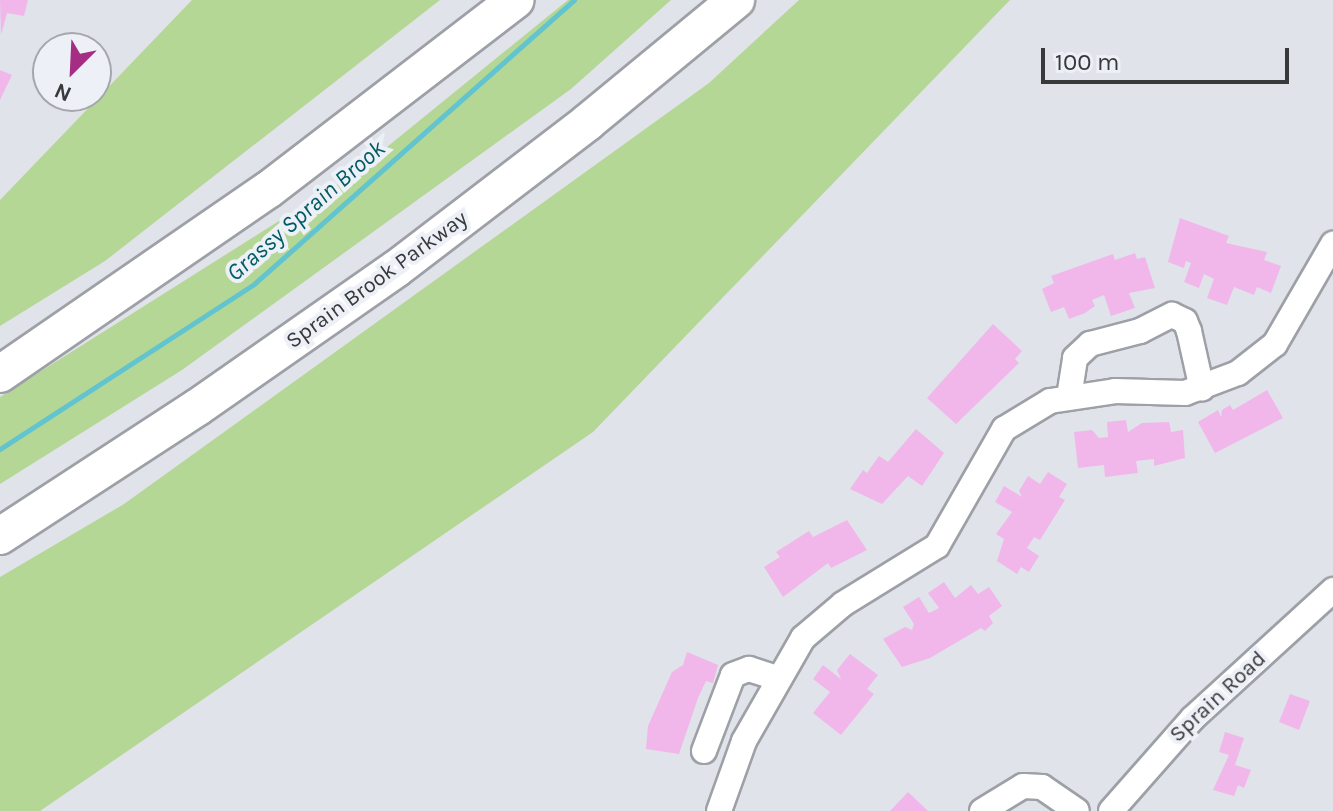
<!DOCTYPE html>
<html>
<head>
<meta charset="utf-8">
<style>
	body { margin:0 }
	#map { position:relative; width:1333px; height:811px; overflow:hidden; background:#e0e3e9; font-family:Karla,sans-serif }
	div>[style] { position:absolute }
	.green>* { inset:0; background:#b5d796 }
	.stream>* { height:5px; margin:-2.5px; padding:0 2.5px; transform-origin:2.5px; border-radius:2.5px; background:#61c4cf }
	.building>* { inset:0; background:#f1b7eb }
	.roads { filter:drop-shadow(2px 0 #9da0a6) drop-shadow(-2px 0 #9da0a6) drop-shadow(0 2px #9da0a6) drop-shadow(0 -2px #9da0a6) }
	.minor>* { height:24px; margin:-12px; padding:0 12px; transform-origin:12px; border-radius:12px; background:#fff }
	.highway>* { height:36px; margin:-18px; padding:0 18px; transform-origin:18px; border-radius:18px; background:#fff }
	span { translate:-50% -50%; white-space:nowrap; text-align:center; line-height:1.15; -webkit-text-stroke:8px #edf0f6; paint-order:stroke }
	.street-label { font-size:22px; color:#38393b }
	.water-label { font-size:24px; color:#005b63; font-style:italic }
	.north { position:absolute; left:32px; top:32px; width:80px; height:80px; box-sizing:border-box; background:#edf0f6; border:2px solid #a5a7ab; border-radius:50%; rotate:204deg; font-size:22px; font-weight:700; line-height:32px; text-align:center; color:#38393b }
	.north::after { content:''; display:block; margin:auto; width:28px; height:36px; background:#a52d84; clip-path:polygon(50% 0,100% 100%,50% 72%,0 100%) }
	.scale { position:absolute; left:1041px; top:48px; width:248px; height:36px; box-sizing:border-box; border:4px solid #38393b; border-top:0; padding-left:10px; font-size:24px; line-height:28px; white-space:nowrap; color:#38393b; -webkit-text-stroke:6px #edf0f6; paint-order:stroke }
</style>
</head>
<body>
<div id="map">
	<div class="green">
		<i style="clip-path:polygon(192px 0,440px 0,105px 261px,0 326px,0 200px)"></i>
		<i style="clip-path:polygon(568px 0,671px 0,571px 89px,182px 370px,0 484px,0 397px,355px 173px)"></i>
		<i style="clip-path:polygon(799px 0,1010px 0,593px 432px,40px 811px,0 811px,0 577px,124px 504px,709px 83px)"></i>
	</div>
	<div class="stream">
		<i style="left:0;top:449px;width:303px;rotate:-33deg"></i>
		<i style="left:254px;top:284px;width:428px;rotate:-41.6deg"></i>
	</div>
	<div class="building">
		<i style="clip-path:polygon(0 0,28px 0,24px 16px,7px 13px,1px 35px)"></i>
		<i style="clip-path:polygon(0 70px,12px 75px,0 100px)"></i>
		<i style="clip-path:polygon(1180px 218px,1229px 236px,1226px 243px,1267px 252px,1264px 260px,1281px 266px,1271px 293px,1257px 287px,1254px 295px,1234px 287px,1227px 305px,1207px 298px,1214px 279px,1204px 274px,1199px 288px,1184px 282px,1191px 263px,1186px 261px,1184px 268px,1168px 262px)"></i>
		<i style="clip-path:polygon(1135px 253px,1137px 259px,1145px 257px,1155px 288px,1129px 293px,1135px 308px,1111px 316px,1104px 295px,1092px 300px,1095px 306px,1085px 313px,1069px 319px,1064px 307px,1051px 312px,1042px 289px,1054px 283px,1051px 276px,1113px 254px,1115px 260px)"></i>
		<i style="clip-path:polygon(993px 324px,1022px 351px,1015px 359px,1019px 363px,956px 424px,927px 398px)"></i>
		<i style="clip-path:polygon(1267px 390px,1283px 418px,1215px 453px,1198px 422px,1218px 410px,1221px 417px,1222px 410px,1230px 405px,1233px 410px)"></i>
		<i style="clip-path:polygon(1126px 420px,1128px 432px,1142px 423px,1169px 422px,1171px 432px,1183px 430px,1185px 458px,1154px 466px,1154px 459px,1136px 461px,1138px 473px,1105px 477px,1104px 465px,1078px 468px,1074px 432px,1092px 430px,1099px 438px,1108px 437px,1107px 422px)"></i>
		<i style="clip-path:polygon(916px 429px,944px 453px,922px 486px,908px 476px,882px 504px,850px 489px,863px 470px,867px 473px,879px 456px,888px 462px)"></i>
		<i style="clip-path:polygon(1048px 472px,1067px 484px,1059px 497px,1065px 500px,1040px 540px,1034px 537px,1027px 548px,1039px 556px,1029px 572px,1021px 567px,1017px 574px,997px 561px,1004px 539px,996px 534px,1012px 512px,995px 502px,1004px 486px,1022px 497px,1019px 491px,1028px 476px,1040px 484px)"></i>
		<i style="clip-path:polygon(847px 520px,867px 550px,831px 568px,828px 563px,783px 597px,764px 567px,780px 557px,776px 552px,809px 531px,813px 537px)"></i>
		<i style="clip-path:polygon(944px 582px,955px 598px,971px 585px,978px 594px,989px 587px,1002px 606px,989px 616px,993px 623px,985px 631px,981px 628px,930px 658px,902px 667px,883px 639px,905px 627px,912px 630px,914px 624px,903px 607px,919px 597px,929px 613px,939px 608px,928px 593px)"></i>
		<i style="clip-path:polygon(687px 652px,718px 665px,713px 683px,706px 681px,698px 698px,679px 754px,646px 749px,648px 726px,672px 672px,683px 665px)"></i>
		<i style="clip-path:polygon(850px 654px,878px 675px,867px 689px,874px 694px,841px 735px,813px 713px,830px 692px,813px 679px,823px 665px,841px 679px,837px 670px)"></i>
		<i style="clip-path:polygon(1290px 694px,1310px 701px,1299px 730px,1279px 722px)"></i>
		<i style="clip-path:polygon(1225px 732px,1244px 738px,1235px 765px,1251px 770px,1244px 788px,1238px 785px,1234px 796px,1213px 790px,1229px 755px,1219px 752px)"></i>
		<i style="clip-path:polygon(908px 792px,928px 811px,890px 811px)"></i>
	</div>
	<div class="roads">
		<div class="minor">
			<i style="left:1069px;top:397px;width:39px;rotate:-81deg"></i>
			<i style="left:1075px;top:358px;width:21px;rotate:-43deg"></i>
			<i style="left:1090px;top:344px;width:52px;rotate:-14.6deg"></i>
			<i style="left:1140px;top:331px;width:36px;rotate:-27deg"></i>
			<i style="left:1172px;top:315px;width:14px;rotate:25deg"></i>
			<i style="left:1185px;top:321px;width:11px;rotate:68deg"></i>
			<i style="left:1189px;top:331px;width:59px;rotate:77.4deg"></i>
			<i style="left:704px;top:751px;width:81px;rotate:-69.1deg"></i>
			<i style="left:733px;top:675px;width:17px;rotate:-21deg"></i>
			<i style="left:749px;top:669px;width:29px;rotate:18deg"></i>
			<i style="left:719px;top:811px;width:74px;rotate:-70.3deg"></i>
			<i style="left:744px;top:741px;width:119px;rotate:-60.2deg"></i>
			<i style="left:803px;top:638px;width:52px;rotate:-40.4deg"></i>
			<i style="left:843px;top:604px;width:110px;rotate:-31.7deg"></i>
			<i style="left:937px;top:546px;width:135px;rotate:-60.2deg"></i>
			<i style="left:1004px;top:429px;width:54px;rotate:-31.3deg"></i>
			<i style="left:1050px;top:401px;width:66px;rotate:-8.7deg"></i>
			<i style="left:1115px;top:391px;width:70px;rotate:1.6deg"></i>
			<i style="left:1185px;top:393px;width:57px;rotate:-20.7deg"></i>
			<i style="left:1238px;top:373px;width:47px;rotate:-38.1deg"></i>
			<i style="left:1275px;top:344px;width:116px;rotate:-59.9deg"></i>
			<i style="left:982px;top:811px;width:48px;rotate:-31.4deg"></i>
			<i style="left:1023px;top:786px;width:19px;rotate:3deg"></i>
			<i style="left:1042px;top:787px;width:42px;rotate:34.4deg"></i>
			<i style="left:1111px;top:811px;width:124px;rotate:-48.6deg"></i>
			<i style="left:1193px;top:718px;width:190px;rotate:-42.4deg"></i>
		</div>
		<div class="highway">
			<i style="left:0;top:374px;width:325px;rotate:-34.5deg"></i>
			<i style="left:268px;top:190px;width:312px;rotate:-37.5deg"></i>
			<i style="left:0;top:536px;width:236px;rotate:-33.1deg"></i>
			<i style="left:198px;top:407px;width:241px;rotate:-34.9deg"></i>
			<i style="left:396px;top:269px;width:242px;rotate:-37.4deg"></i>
			<i style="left:588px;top:122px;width:192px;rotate:-39.5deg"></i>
		</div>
	</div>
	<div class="street-label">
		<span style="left:377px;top:280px;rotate:-36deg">Sprain Brook Parkway</span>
		<span style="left:1218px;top:697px;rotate:-43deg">Sprain Road</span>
	</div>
	<div class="water-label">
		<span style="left:306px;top:211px;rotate:-41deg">Grassy Sprain Brook</span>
	</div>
	<div class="north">N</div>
	<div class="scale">100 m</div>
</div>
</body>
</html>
